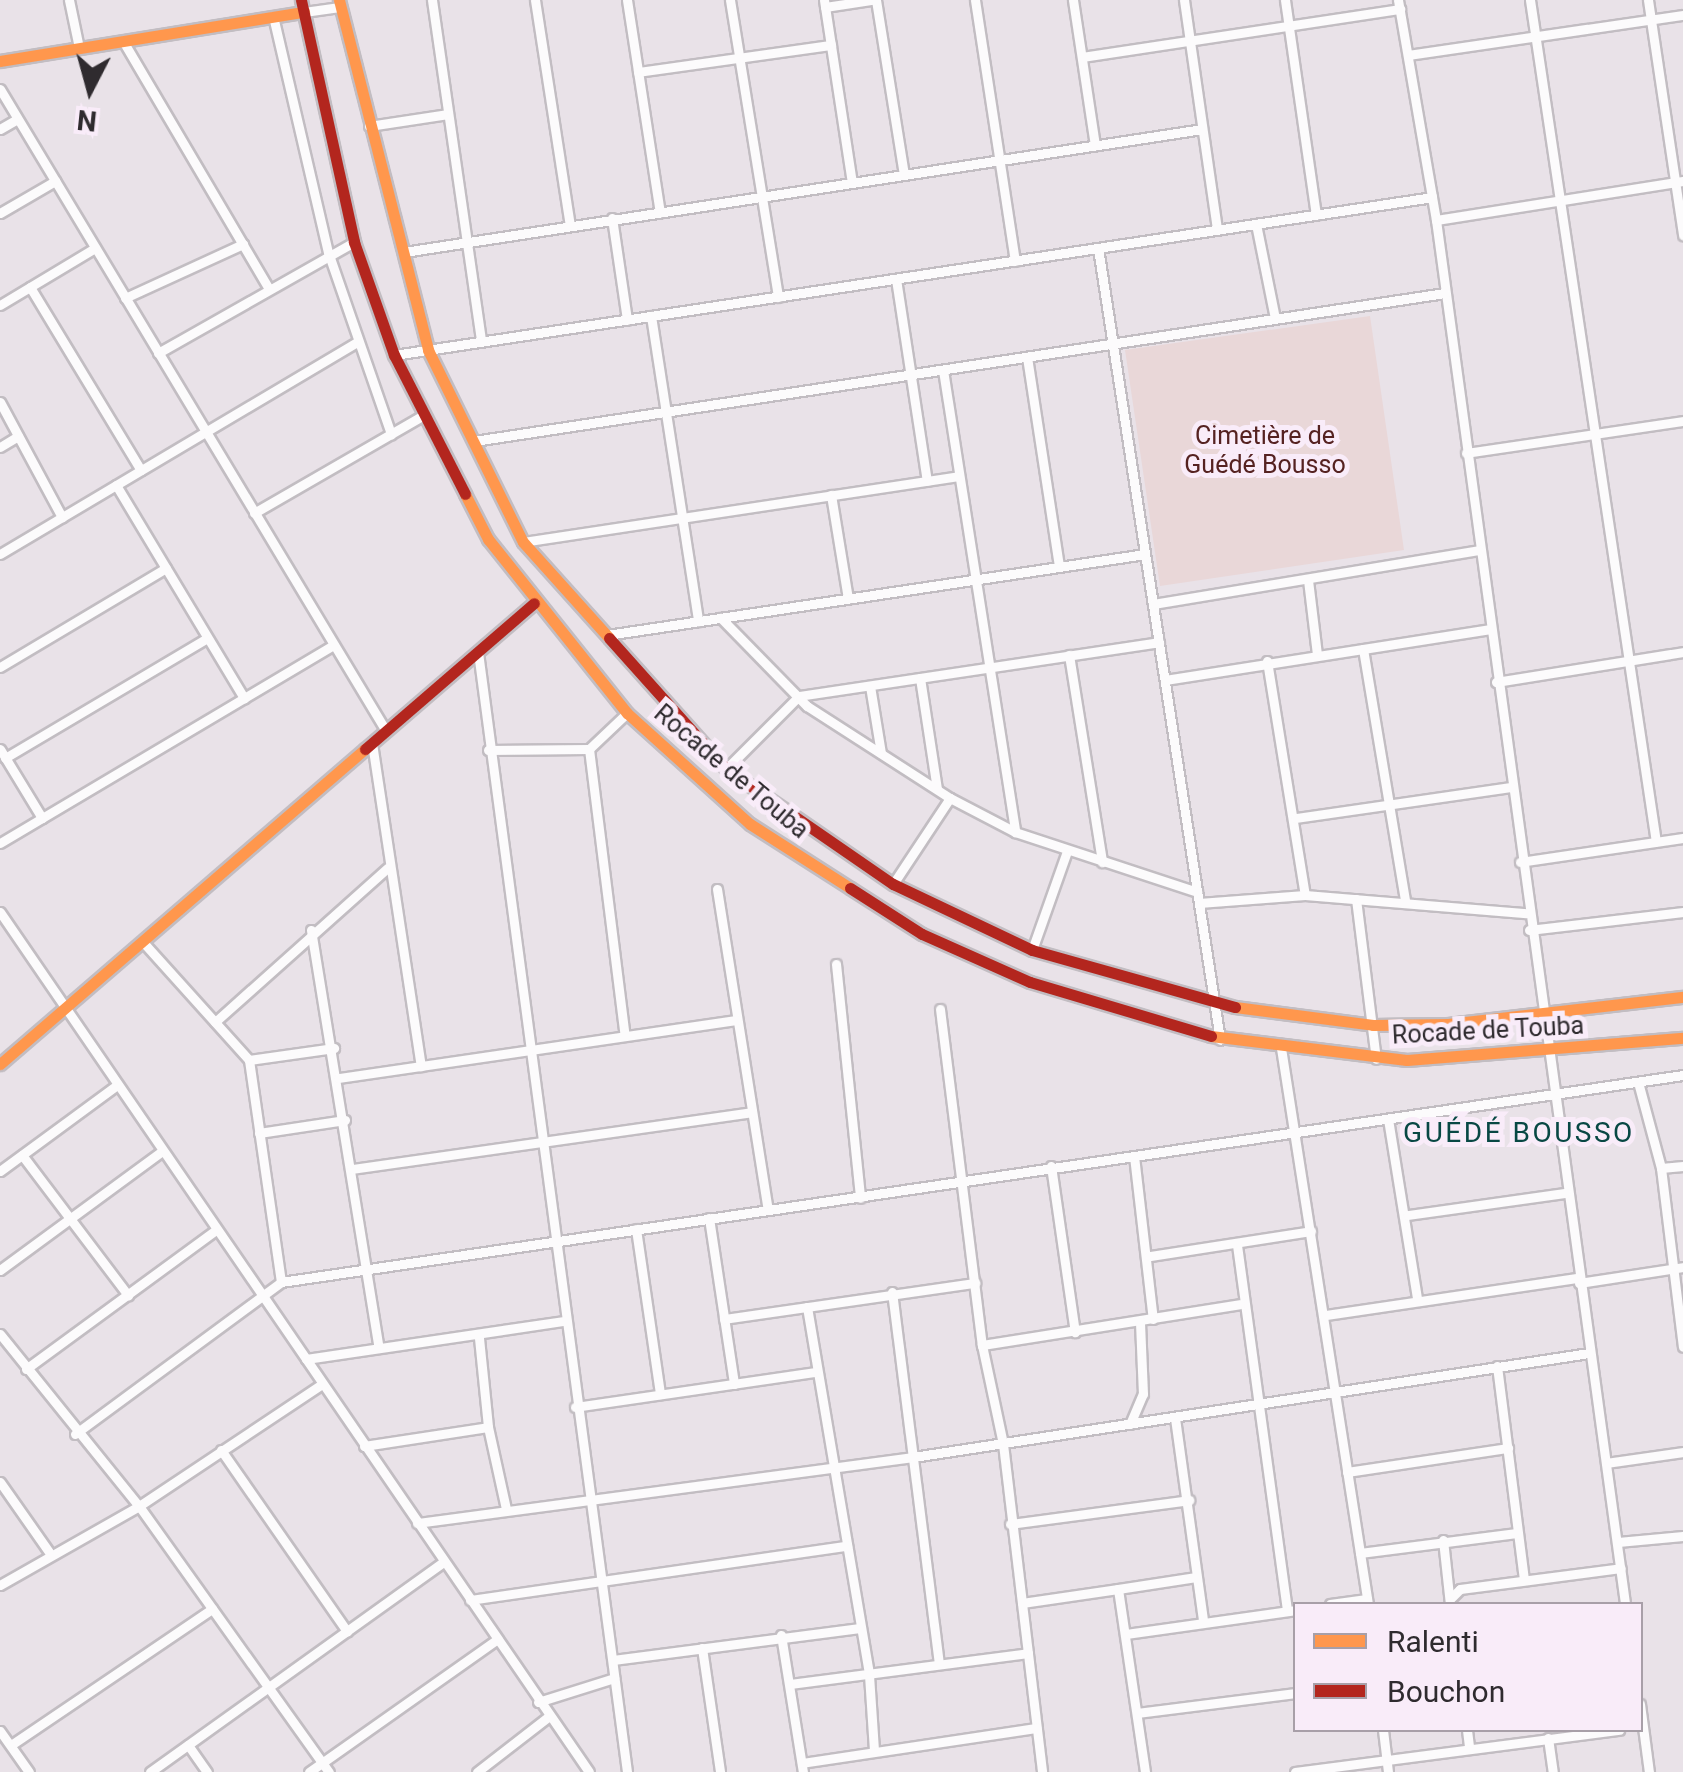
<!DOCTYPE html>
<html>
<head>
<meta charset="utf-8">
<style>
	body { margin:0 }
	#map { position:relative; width:1683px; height:1772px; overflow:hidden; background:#e9e2e8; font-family:Roboto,sans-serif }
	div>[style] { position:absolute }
	.green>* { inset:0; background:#e9d7d8 }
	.roads { filter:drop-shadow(2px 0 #c2bdc2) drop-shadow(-2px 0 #c2bdc2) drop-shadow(0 2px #c2bdc2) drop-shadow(0 -2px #c2bdc2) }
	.street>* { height:9px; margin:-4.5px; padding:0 4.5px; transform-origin:4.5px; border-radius:4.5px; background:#fcfbfc }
	.slow>* { height:11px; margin:-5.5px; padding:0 5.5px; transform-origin:5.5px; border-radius:5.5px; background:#ff974d }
	.jam>* { height:11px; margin:-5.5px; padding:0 5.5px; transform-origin:5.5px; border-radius:5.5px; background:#b3261e }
	span { translate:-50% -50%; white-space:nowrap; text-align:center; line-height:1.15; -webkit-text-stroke:10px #f9ecf9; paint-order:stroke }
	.park-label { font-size:25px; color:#552221 }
	.street-label { font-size:25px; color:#2f2b2f }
	.neighbourhood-label { font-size:28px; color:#084844; letter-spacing:2.5px }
	.legend { position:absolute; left:1293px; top:1602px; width:350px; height:130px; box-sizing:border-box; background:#f9ecf9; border:2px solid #a89fa8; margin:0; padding:12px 18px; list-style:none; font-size:30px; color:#2f2b2f }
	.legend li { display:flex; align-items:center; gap:20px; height:50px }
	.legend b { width:50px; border:2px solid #a89fa8 }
	.north { position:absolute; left:40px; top:40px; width:100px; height:100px; -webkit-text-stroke:8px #f9ecf9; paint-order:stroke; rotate:186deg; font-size:28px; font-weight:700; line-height:40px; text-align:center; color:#2f2b2f }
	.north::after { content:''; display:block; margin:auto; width:35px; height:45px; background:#2f2b2f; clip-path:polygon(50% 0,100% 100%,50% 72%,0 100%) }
</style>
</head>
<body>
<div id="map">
	<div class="green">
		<i style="clip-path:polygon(1370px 316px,1404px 550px,1160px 586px,1125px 350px)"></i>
	</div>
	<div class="roads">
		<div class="street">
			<i style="left:69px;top:0;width:49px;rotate:78.2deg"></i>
			<i style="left:432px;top:0;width:345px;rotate:81.8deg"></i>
			<i style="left:535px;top:0;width:228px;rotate:81.2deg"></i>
			<i style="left:627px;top:0;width:215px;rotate:81.2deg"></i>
			<i style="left:730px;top:0;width:301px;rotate:80.8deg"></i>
			<i style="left:824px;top:0;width:184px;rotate:81.3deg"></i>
			<i style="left:876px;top:0;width:176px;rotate:80.9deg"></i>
			<i style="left:975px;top:0;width:264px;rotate:81.3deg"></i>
			<i style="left:1073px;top:0;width:147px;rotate:81.4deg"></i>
			<i style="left:1184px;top:0;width:232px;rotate:81.8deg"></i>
			<i style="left:1285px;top:0;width:217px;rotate:81.8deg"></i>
			<i style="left:1398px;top:0;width:223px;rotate:80.2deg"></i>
			<i style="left:1436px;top:220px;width:1397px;rotate:82.22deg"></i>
			<i style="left:1530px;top:0;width:851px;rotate:81.49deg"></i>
			<i style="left:1648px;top:0;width:238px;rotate:81.5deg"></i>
			<i style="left:825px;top:7px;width:48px;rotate:-8.5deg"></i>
			<i style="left:304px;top:12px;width:36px;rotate:-8deg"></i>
			<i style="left:273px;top:16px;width:242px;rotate:76.9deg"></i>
			<i style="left:328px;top:252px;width:193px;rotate:70.9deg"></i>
			<i style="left:123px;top:41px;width:286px;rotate:59.5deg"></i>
			<i style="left:1408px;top:55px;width:278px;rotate:-8.3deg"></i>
			<i style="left:1082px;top:57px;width:322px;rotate:-8.6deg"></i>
			<i style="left:638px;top:72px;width:195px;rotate:-8deg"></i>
			<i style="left:0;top:89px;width:749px;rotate:58.98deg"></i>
			<i style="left:369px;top:126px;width:80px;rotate:-8.6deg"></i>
			<i style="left:0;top:129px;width:20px;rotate:-30deg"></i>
			<i style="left:0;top:213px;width:64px;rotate:-30.2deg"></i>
			<i style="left:612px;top:218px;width:103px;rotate:81.6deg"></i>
			<i style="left:1436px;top:220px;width:250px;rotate:-9deg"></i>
			<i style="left:1256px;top:224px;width:96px;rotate:78.6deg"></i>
			<i style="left:1098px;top:248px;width:801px;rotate:81.24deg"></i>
			<i style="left:404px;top:252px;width:807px;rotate:-8.76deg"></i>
			<i style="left:896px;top:279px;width:204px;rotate:81.3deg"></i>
			<i style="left:30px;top:287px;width:214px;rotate:58.8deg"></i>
			<i style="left:125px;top:298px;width:130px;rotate:-24.6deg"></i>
			<i style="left:0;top:305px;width:111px;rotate:-31deg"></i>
			<i style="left:651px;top:316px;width:309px;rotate:81.2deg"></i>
			<i style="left:158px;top:353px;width:225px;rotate:-29.5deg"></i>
			<i style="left:394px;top:355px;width:1050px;rotate:-8.65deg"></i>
			<i style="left:1027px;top:357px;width:212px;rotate:81.3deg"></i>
			<i style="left:943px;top:370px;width:468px;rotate:81.1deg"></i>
			<i style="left:0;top:402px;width:131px;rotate:61.7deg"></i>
			<i style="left:474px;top:441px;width:982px;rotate:-8.67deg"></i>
			<i style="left:0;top:447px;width:21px;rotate:-31deg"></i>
			<i style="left:1466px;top:453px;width:219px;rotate:-8.4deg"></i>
			<i style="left:116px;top:485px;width:249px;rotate:59deg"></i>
			<i style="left:831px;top:495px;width:105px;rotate:80.7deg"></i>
			<i style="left:254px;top:513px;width:194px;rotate:-30deg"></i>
			<i style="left:523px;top:542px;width:441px;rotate:-8.6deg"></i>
			<i style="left:0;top:554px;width:414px;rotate:-30.7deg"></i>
			<i style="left:1308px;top:580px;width:75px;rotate:83.1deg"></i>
			<i style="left:1153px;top:604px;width:330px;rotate:-9.4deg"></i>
			<i style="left:721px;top:618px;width:123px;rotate:45.7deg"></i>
			<i style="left:807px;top:706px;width:170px;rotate:32.8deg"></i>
			<i style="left:950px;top:798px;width:73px;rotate:27.6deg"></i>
			<i style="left:1015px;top:832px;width:192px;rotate:18.2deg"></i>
			<i style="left:607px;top:635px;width:544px;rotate:-8.56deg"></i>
			<i style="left:1363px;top:649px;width:255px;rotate:80.5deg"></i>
			<i style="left:478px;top:652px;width:1130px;rotate:82.42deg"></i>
			<i style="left:1069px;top:655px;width:210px;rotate:80.9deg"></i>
			<i style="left:1267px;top:661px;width:237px;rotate:80.8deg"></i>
			<i style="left:0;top:667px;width:193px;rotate:-30.8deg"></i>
			<i style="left:920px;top:678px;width:112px;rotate:81.3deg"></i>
			<i style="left:1165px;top:680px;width:328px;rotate:-8.9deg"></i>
			<i style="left:1496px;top:682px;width:189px;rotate:-9.1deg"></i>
			<i style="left:870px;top:686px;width:68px;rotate:80.7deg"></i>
			<i style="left:372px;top:743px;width:327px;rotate:81.4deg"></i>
			<i style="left:0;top:749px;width:81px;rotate:58.7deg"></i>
			<i style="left:589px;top:749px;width:289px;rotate:82.9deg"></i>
			<i style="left:488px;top:750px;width:101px;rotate:-0.6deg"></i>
			<i style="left:589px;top:749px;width:52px;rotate:-43.5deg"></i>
			<i style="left:5px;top:758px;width:235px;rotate:-30.7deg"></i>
			<i style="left:726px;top:769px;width:103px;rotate:-45deg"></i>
			<i style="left:799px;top:696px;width:364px;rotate:-8.5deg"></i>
			<i style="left:1296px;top:818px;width:216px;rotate:-8.2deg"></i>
			<i style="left:0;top:843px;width:388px;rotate:-30.7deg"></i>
			<i style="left:1520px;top:862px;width:165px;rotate:-8.4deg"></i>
			<i style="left:893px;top:884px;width:103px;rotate:-56.5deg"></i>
			<i style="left:717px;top:889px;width:325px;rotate:81deg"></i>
			<i style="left:1356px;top:899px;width:161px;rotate:82.9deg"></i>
			<i style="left:1199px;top:903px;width:106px;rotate:-4.3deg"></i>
			<i style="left:1305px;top:895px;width:222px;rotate:4.7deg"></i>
			<i style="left:0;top:912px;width:1042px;rotate:55.59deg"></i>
			<i style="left:311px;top:930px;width:423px;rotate:80.8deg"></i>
			<i style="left:1529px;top:930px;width:155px;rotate:-6.7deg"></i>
			<i style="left:142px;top:941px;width:160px;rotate:48deg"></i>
			<i style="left:249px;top:1060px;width:224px;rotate:81.8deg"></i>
			<i style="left:1032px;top:950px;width:105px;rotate:-70.5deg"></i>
			<i style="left:836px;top:964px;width:235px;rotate:84.1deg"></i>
			<i style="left:940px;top:1009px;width:339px;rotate:82.9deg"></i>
			<i style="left:982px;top:1345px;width:101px;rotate:78deg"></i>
			<i style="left:1003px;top:1444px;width:330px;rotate:83.2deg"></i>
			<i style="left:215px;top:1022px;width:231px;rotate:-41.8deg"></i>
			<i style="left:1281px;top:1048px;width:563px;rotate:81.11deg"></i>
			<i style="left:249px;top:1060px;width:86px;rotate:-8deg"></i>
			<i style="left:339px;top:1078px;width:402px;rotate:-8.3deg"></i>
			<i style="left:1638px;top:1082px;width:89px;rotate:75deg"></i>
			<i style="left:1661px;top:1168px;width:180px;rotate:83deg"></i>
			<i style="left:1388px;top:1119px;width:182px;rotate:80.8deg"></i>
			<i style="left:259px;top:1133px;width:87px;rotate:-8.6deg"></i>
			<i style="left:22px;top:1155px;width:176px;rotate:52.9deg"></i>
			<i style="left:1134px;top:1156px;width:164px;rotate:83.4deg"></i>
			<i style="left:1051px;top:1166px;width:168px;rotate:81.8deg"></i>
			<i style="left:1661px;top:1168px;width:22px;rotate:-5deg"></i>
			<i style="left:352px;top:1169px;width:404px;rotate:-8.1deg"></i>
			<i style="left:0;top:1171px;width:145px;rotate:-36.3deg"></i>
			<i style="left:1408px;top:1215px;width:159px;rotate:-8deg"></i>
			<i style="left:709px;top:1218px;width:168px;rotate:81.4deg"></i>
			<i style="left:636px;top:1229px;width:167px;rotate:81.7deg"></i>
			<i style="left:1237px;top:1245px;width:369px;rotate:82.2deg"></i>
			<i style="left:1150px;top:1256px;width:163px;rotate:-8.8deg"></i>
			<i style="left:0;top:1270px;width:201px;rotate:-36.3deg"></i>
			<i style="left:1579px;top:1283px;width:105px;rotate:-8.7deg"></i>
			<i style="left:892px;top:1292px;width:373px;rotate:82.8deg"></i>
			<i style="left:807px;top:1307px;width:373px;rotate:80.4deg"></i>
			<i style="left:869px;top:1675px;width:75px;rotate:86.2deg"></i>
			<i style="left:1326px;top:1315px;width:255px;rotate:-8.4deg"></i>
			<i style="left:724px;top:1319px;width:254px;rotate:-8.2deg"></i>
			<i style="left:0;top:1334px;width:221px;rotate:51.1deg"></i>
			<i style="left:139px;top:1506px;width:327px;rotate:54.5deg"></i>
			<i style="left:479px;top:1338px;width:89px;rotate:84.2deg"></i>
			<i style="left:488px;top:1427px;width:84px;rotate:77.6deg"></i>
			<i style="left:982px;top:1345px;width:261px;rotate:-9deg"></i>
			<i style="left:306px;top:1359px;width:261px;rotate:-8.4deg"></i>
			<i style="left:1497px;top:1366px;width:216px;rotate:82.8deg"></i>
			<i style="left:26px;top:1369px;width:235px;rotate:-36.2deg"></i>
			<i style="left:575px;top:1407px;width:244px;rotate:-8.3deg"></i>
			<i style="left:1175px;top:1418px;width:205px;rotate:82.1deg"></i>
			<i style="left:1130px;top:1424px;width:33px;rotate:-67deg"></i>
			<i style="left:1143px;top:1394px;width:73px;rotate:-92.4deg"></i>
			<i style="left:75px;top:1434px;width:256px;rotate:-36.4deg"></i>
			<i style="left:281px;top:1282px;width:1417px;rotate:-8.4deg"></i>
			<i style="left:364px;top:1446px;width:125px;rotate:-8.7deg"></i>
			<i style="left:221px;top:1450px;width:221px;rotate:55.2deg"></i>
			<i style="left:1606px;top:1463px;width:78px;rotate:-8.1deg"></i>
			<i style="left:1347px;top:1472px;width:163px;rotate:-8.5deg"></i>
			<i style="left:0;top:1482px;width:85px;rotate:55deg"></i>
			<i style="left:417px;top:1523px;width:500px;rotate:-7.58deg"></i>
			<i style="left:913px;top:1457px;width:684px;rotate:-8.75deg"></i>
			<i style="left:1010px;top:1524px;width:181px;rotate:-7.6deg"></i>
			<i style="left:1443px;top:1540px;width:64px;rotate:83.8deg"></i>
			<i style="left:1618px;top:1542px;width:65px;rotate:-5.3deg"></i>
			<i style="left:1360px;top:1553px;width:158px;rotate:-7.3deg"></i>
			<i style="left:0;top:1585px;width:160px;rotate:-29.6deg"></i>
			<i style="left:139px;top:1506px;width:220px;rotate:-33.7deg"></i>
			<i style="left:1118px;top:1589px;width:79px;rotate:-8.7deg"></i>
			<i style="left:1452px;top:1597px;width:11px;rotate:-45deg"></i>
			<i style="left:1460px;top:1589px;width:162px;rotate:-7.4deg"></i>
			<i style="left:470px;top:1600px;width:381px;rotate:-8.2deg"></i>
			<i style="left:1022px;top:1603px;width:97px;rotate:-8.3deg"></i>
			<i style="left:1118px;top:1589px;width:185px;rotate:81.6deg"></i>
			<i style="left:1330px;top:1604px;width:37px;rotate:-8deg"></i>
			<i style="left:1126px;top:1634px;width:172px;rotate:-8deg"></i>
			<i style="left:781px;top:1635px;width:139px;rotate:80.9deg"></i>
			<i style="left:702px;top:1648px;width:125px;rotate:81.7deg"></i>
			<i style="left:613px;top:1660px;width:249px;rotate:-7.4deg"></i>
			<i style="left:790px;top:1684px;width:240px;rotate:-7.4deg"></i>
			<i style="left:538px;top:1702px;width:80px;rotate:-17.5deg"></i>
			<i style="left:1640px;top:1704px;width:69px;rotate:82.5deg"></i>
			<i style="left:1137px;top:1713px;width:160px;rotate:-7.2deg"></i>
			<i style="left:1383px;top:1730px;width:42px;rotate:83.2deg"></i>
			<i style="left:1467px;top:1730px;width:16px;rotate:83deg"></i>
			<i style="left:0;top:1731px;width:50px;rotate:54.7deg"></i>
			<i style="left:1548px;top:1738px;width:34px;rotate:82deg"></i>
			<i style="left:11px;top:1745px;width:243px;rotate:-34.1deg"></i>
			<i style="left:188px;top:1745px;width:33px;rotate:55deg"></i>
			<i style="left:802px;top:1763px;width:237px;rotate:-8.5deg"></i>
			<i style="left:150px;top:1772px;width:359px;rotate:-35.6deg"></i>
			<i style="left:309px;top:1772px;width:228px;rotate:-35.2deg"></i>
			<i style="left:477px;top:1772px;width:90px;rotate:-37.8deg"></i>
			<i style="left:1295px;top:1772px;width:327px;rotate:-7.4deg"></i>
		</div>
		<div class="slow">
			<i style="left:339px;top:0;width:361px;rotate:75.7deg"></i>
			<i style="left:428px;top:350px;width:214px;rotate:63.7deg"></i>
			<i style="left:523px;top:542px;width:129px;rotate:48.1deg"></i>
			<i style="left:0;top:61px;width:308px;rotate:-9.2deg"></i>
			<i style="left:465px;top:494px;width:51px;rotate:62.9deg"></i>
			<i style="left:488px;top:539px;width:223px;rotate:51.4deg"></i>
			<i style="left:627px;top:713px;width:166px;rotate:42.1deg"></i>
			<i style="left:750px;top:824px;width:119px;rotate:32.6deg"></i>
			<i style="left:1235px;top:1007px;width:139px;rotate:7.4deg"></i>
			<i style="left:1373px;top:1025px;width:75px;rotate:-0.8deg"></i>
			<i style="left:1448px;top:1024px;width:237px;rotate:-6.6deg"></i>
			<i style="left:1211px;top:1036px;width:197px;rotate:7deg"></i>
			<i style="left:1407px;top:1060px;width:277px;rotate:-4.6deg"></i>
			<i style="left:0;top:1064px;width:482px;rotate:-40.8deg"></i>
		</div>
		<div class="jam">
			<i style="left:301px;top:0;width:248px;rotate:77.6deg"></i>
			<i style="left:354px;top:242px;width:120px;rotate:70.5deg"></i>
			<i style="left:394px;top:355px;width:156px;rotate:62.9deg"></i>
			<i style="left:609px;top:638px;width:176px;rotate:48.2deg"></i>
			<i style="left:726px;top:769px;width:203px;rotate:34.6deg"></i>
			<i style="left:893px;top:884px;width:154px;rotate:25.4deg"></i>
			<i style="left:1032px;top:950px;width:211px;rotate:15.7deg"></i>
			<i style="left:365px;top:749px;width:223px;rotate:-40.8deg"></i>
			<i style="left:850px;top:888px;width:85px;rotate:32.6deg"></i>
			<i style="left:922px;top:934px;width:118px;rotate:24deg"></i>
			<i style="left:1030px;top:982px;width:189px;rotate:16.6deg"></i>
		</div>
	</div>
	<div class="park-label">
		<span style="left:1265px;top:451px">Cimetière de<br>Guédé Bousso</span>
	</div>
	<div class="street-label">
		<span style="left:731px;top:772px;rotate:40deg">Rocade de Touba</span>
		<span style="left:1488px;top:1031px;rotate:-3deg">Rocade de Touba</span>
	</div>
	<div class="neighbourhood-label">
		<span style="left:1519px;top:1133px">GUÉDÉ BOUSSO</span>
	</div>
	<ul class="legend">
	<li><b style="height:12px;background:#ff974d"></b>Ralenti</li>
	<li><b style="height:12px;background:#b3261e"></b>Bouchon</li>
	</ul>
	<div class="north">N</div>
</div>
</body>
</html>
